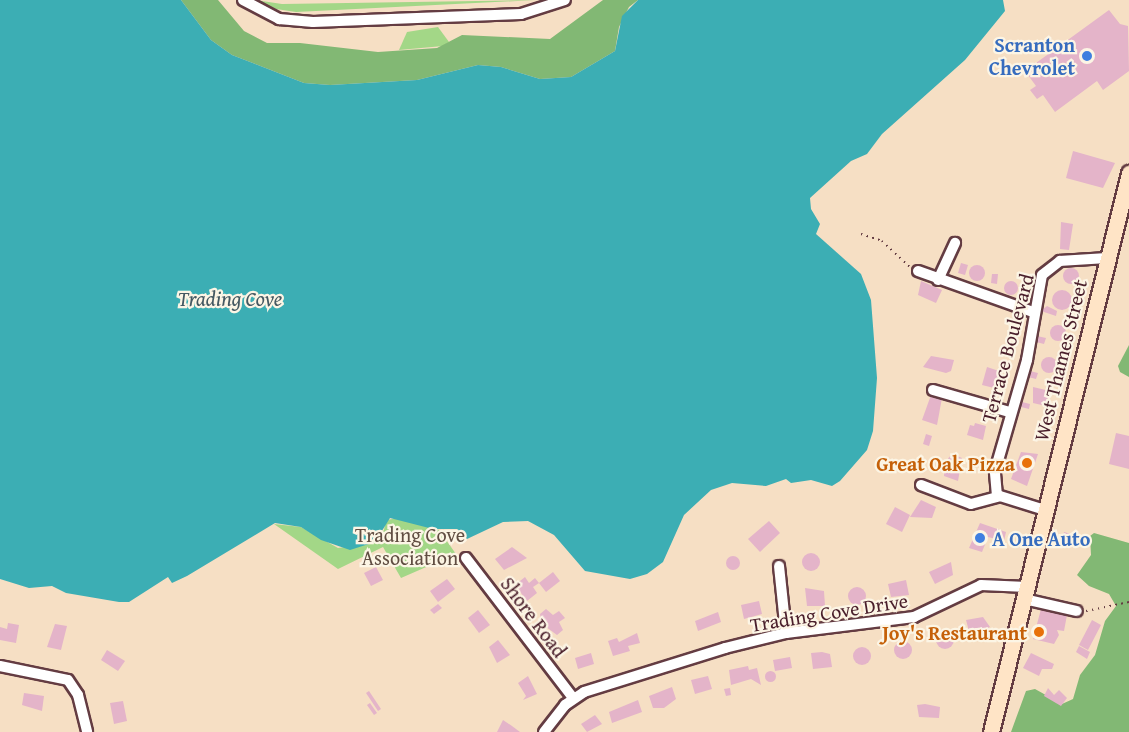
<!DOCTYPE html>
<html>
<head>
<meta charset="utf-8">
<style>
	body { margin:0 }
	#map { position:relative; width:1129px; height:732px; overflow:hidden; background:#f6dfc4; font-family:"Gentium Book Plus",serif }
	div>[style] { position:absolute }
	.green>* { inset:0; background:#a3d787 }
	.forest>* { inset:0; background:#82b874 }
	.water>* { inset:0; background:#3caeb4 }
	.building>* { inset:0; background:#e4b4c9 }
	.round { border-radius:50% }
	.path>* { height:1.5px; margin-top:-0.75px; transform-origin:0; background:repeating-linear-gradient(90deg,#643c42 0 1.5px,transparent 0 6px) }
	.roads { filter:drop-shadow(2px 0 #643c42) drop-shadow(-2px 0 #643c42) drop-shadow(0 2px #643c42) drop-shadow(0 -2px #643c42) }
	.minor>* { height:10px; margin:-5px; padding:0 5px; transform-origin:5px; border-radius:5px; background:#fff }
	.secondary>* { height:15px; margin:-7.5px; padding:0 7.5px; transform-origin:7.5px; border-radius:7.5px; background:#ffe4c6 }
	.dots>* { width:16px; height:16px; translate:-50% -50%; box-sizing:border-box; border:3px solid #fcf5e5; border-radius:50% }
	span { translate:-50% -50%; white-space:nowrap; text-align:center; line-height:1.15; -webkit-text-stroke:4.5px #fcf5e5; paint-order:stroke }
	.shop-label { font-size:20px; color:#366cbe; font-weight:700 }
	.right { translate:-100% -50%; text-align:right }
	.left { translate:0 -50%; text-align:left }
	.street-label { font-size:20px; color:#4a1f2b }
	.food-label { font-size:20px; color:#c56008; font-weight:700 }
	.park-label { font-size:20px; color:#604d42 }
	.water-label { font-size:21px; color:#445862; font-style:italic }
</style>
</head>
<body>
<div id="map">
	<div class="green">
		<i style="clip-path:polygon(255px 0,282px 4px,536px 0,296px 12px,276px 9px)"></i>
		<i style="clip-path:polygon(438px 27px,449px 42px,443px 46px,399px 50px,407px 32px)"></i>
		<i style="clip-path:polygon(399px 518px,439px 530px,456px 554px,401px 578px,383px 547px,338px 569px,274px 524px,301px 527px,338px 548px,375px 543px,384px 530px,386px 520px)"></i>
	</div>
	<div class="forest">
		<i style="clip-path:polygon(181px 0,218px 0,244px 31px,267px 43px,300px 43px,378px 52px,437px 48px,462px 35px,550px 39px,603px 0,638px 0,629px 7px,619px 27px,615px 51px,571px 77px,540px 79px,501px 67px,478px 65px,417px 80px,330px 85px,304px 83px,232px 55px,211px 40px)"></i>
		<i style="clip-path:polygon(1129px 345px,1129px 377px,1120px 372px,1118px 366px)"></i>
		<i style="clip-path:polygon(1094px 533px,1129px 543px,1129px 732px,1011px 732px,1026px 691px,1035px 689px,1062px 704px,1073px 699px,1080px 675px,1095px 655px,1105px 621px,1116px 606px,1109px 594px,1089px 586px,1077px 575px,1091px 555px,1090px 536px)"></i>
	</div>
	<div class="water">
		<i style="clip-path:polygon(0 0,181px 0,211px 40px,232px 55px,304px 83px,330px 85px,417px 80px,478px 65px,501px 67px,540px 79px,571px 77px,615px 51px,622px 16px,638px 0,1003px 0,1005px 11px,965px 60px,882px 134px,867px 154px,851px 161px,810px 198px,811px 209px,820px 224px,816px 234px,861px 274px,871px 300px,877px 378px,873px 431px,867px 450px,840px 481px,832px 486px,811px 480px,791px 483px,786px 479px,766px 486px,732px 483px,711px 490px,684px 515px,663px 562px,647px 574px,630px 579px,585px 571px,554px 535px,528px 521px,503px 522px,467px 539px,457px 529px,433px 529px,390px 518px,375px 542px,350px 550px,321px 540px,301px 527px,275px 523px,187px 576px,172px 583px,168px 577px,129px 602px,119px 602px,66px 593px,52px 586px,29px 588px,0 579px)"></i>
	</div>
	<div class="building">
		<i style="clip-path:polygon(1109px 10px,1120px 24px,1128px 26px,1129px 71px,1103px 90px,1097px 81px,1055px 112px,1043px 95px,1037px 99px,1030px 90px,1036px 86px,1025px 71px)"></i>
		<i style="clip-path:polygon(1073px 151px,1115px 163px,1103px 188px,1066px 178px)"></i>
		<i style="clip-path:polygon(1061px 222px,1073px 224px,1069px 250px,1060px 249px)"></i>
		<i style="clip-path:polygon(961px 263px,968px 265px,965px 275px,958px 273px)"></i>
		<i class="round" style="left:969px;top:265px;width:16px;height:16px"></i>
		<i class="round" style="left:1063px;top:268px;width:16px;height:16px"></i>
		<i style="clip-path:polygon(992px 274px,998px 274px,997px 284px,991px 283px)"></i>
		<i style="clip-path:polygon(921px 281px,942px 290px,936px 303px,918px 295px)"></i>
		<i class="round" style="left:1004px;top:281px;width:14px;height:14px"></i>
		<i class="round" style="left:1052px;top:290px;width:20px;height:20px"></i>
		<i style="clip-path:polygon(1047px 306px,1057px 311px,1056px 316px,1041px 311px)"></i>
		<i class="round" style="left:1050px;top:325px;width:16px;height:16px"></i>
		<i style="clip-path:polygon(1037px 336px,1046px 338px,1044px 344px,1036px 342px)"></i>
		<i style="clip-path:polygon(931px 356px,954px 360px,951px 371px,946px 373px,923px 367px)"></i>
		<i class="round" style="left:1041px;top:357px;width:16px;height:16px"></i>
		<i style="clip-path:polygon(987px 367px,1002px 372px,998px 389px,982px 385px)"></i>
		<i style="clip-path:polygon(1030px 371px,1038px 373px,1036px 379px,1028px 377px)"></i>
		<i style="clip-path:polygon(1033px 387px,1050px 391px,1046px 406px,1033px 403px)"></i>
		<i style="clip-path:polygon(931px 395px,942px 398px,937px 425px,922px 420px)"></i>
		<i style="clip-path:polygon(1022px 402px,1030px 404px,1029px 409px,1021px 407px)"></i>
		<i style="clip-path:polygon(975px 423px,986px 426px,983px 440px,967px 435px,970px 425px,974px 426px)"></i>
		<i style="clip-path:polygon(1116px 433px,1129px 436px,1129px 469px,1109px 464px)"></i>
		<i style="clip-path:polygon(926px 434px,932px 436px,929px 446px,923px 444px)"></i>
		<i style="clip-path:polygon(1021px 452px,1038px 454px,1027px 486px,1011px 479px)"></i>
		<i style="clip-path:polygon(952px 454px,962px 458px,958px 481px,944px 476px,945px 462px)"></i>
		<i style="clip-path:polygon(921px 500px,936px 507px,932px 518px,910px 517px)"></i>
		<i style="clip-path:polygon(895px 507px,910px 515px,902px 532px,886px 524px)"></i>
		<i style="clip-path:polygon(769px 521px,780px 533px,760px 552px,748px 539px)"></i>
		<i style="clip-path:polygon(980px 523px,1006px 532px,1004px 541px,988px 537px,982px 552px,969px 548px)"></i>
		<i style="clip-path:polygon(1064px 532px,1074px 535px,1071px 548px,1061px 546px)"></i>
		<i style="clip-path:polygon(512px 547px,527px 558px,504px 570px,495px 559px)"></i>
		<i class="round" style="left:802px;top:553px;width:18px;height:18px"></i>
		<i class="round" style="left:726px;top:556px;width:14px;height:14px"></i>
		<i style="clip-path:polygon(951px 562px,953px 575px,935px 584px,929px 572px)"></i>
		<i style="clip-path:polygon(376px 567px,383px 580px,371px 586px,364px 573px)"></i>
		<i style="clip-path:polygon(553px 572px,560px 581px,546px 592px,539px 583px)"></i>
		<i style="clip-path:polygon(525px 577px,529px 583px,535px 578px,539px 583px,533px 587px,537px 593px,527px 601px,515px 585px)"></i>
		<i style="clip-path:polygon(447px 579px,455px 589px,438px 602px,430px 591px)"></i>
		<i style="clip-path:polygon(906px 580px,909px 595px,891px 597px,888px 584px)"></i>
		<i class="round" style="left:848px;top:587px;width:18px;height:18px"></i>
		<i style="clip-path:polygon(805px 588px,824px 591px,825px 606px,807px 606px)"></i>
		<i style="clip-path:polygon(759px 601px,762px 614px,744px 619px,741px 605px)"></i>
		<i style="clip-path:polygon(438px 604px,442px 608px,434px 614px,430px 610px)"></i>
		<i style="clip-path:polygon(546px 609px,553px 615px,559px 611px,565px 618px,559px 622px,563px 630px,557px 635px,542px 624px,540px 614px)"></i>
		<i style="clip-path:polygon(1041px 609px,1067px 615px,1064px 631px,1057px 630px,1059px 635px,1054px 644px,1033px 639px)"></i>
		<i style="clip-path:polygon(478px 610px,490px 625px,479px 633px,468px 618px)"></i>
		<i style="clip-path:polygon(718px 612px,721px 622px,698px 631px,695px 621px)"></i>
		<i style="clip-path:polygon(983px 617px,990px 627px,970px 635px,966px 620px)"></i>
		<i style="clip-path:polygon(1092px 620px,1101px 625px,1088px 650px,1079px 645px)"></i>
		<i style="clip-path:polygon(8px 623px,19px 625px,16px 643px,0 640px,0 627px,7px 629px)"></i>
		<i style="clip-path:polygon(55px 624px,67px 626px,61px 650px,47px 647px)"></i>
		<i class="round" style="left:936px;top:631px;width:18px;height:18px"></i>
		<i style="clip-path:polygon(637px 633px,640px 643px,628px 646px,630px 651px,613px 656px,608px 641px,617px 638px,619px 642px)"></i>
		<i style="clip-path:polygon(498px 640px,510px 655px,497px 663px,489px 647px)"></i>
		<i class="round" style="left:894px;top:641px;width:18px;height:18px"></i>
		<i style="clip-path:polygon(1079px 646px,1090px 652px,1087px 659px,1076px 652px)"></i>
		<i class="round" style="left:853px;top:647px;width:18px;height:18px"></i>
		<i style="clip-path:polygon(107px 650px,125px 661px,118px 671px,101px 660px)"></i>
		<i style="clip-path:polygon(822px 652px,830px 654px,832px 667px,813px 669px,811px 653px)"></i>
		<i style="clip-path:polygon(591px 653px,594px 664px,578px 669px,575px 658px)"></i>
		<i style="clip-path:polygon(1031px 653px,1054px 664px,1052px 669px,1042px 669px,1039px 676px,1023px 668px)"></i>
		<i style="clip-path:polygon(790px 657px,792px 668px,775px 671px,773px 660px)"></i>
		<i style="clip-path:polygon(748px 666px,749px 670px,757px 668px,761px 685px,751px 679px,731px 685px,729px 670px)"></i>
		<i class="round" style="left:764.5px;top:670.5px;width:11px;height:11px"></i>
		<i style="clip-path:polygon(528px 676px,537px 694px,523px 700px,526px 696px,518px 683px)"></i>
		<i style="clip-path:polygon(708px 676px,712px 689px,695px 694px,691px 680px)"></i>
		<i style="clip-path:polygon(672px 687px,676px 699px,664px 708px,653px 708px,649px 696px)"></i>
		<i style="clip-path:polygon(730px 688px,731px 695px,726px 696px,724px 689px)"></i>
		<i style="clip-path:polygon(1048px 688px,1054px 695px,1059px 690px,1067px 698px,1061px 706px,1044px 696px)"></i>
		<i style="clip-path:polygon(369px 691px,381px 709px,378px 711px,366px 693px)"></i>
		<i style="clip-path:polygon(24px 693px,44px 696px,42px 711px,22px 705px)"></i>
		<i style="clip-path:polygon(638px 700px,642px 712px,612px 723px,609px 712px)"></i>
		<i style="clip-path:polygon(123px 701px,127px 721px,114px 724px,110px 703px)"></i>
		<i style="clip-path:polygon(370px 703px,377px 713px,374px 715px,367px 705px)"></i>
		<i style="clip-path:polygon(925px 704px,940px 707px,939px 718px,919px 717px,917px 705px)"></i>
		<i style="clip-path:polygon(595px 715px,602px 724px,587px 732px,581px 724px)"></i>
		<i style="clip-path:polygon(503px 720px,512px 726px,520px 732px,497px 732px)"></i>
	</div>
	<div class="path">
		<i style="left:861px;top:234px;width:22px;rotate:18deg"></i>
		<i style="left:882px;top:241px;width:38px;rotate:43deg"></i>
		<i style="left:1086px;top:611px;width:44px;rotate:-11.8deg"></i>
	</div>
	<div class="roads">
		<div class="minor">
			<i style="left:243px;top:0;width:41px;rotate:27.8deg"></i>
			<i style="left:279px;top:19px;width:34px;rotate:5deg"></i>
			<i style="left:313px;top:22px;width:208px;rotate:-2.2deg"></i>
			<i style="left:521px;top:14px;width:46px;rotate:-17.7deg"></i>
			<i style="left:918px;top:271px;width:122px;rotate:19.6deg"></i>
			<i style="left:938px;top:280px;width:41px;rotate:-65.3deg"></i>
			<i style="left:933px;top:390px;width:79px;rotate:16.1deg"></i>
			<i style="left:921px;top:485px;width:53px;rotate:20.8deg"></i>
			<i style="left:971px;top:504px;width:30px;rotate:-15deg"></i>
			<i style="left:1000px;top:496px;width:47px;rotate:17.3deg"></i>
			<i style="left:997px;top:496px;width:25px;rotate:-95deg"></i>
			<i style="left:995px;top:471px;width:116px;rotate:-73.9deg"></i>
			<i style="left:1027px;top:360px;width:86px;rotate:-80deg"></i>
			<i style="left:1042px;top:275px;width:23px;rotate:-38deg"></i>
			<i style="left:1060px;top:261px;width:46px;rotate:-3.7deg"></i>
			<i style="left:466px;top:558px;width:176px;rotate:52.6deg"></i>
			<i style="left:779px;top:566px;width:67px;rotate:84deg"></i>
			<i style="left:1024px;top:599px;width:54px;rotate:12.8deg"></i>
			<i style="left:0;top:666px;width:69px;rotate:11.6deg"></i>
			<i style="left:68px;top:680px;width:18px;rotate:56deg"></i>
			<i style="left:78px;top:695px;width:38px;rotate:76deg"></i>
			<i style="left:544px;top:732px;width:34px;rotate:-52deg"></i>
			<i style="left:565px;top:705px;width:23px;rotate:-34deg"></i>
			<i style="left:584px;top:692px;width:148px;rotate:-17.3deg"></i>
			<i style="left:725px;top:648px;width:63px;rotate:-13.8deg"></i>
			<i style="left:786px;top:633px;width:129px;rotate:-7.1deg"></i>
			<i style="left:914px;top:617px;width:74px;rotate:-25.5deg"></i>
			<i style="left:981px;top:585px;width:46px;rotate:2.5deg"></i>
		</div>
		<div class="secondary">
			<i style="left:991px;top:732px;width:576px;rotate:-76.13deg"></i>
		</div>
	</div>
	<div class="dots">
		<i style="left:1087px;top:56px;background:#3f7fe0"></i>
		<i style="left:1027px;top:463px;background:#e8710a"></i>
		<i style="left:980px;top:538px;background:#3f7fe0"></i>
		<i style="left:1039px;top:632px;background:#e8710a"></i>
	</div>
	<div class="shop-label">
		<span class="right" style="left:1075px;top:56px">Scranton<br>Chevrolet</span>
		<span class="left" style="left:992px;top:538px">A One Auto</span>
	</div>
	<div class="street-label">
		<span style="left:1007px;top:348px;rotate:-75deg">Terrace Boulevard</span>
		<span style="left:1060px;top:360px;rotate:-76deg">West Thames Street</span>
		<span style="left:829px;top:612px;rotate:-9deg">Trading Cove Drive</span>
		<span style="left:534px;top:617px;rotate:53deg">Shore Road</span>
	</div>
	<div class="food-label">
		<span class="right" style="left:1015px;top:463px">Great Oak Pizza</span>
		<span class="right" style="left:1027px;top:632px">Joy's Restaurant</span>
	</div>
	<div class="park-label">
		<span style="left:410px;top:546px">Trading Cove<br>Association</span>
	</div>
	<div class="water-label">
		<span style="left:230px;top:299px">Trading Cove</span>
	</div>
</div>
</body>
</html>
